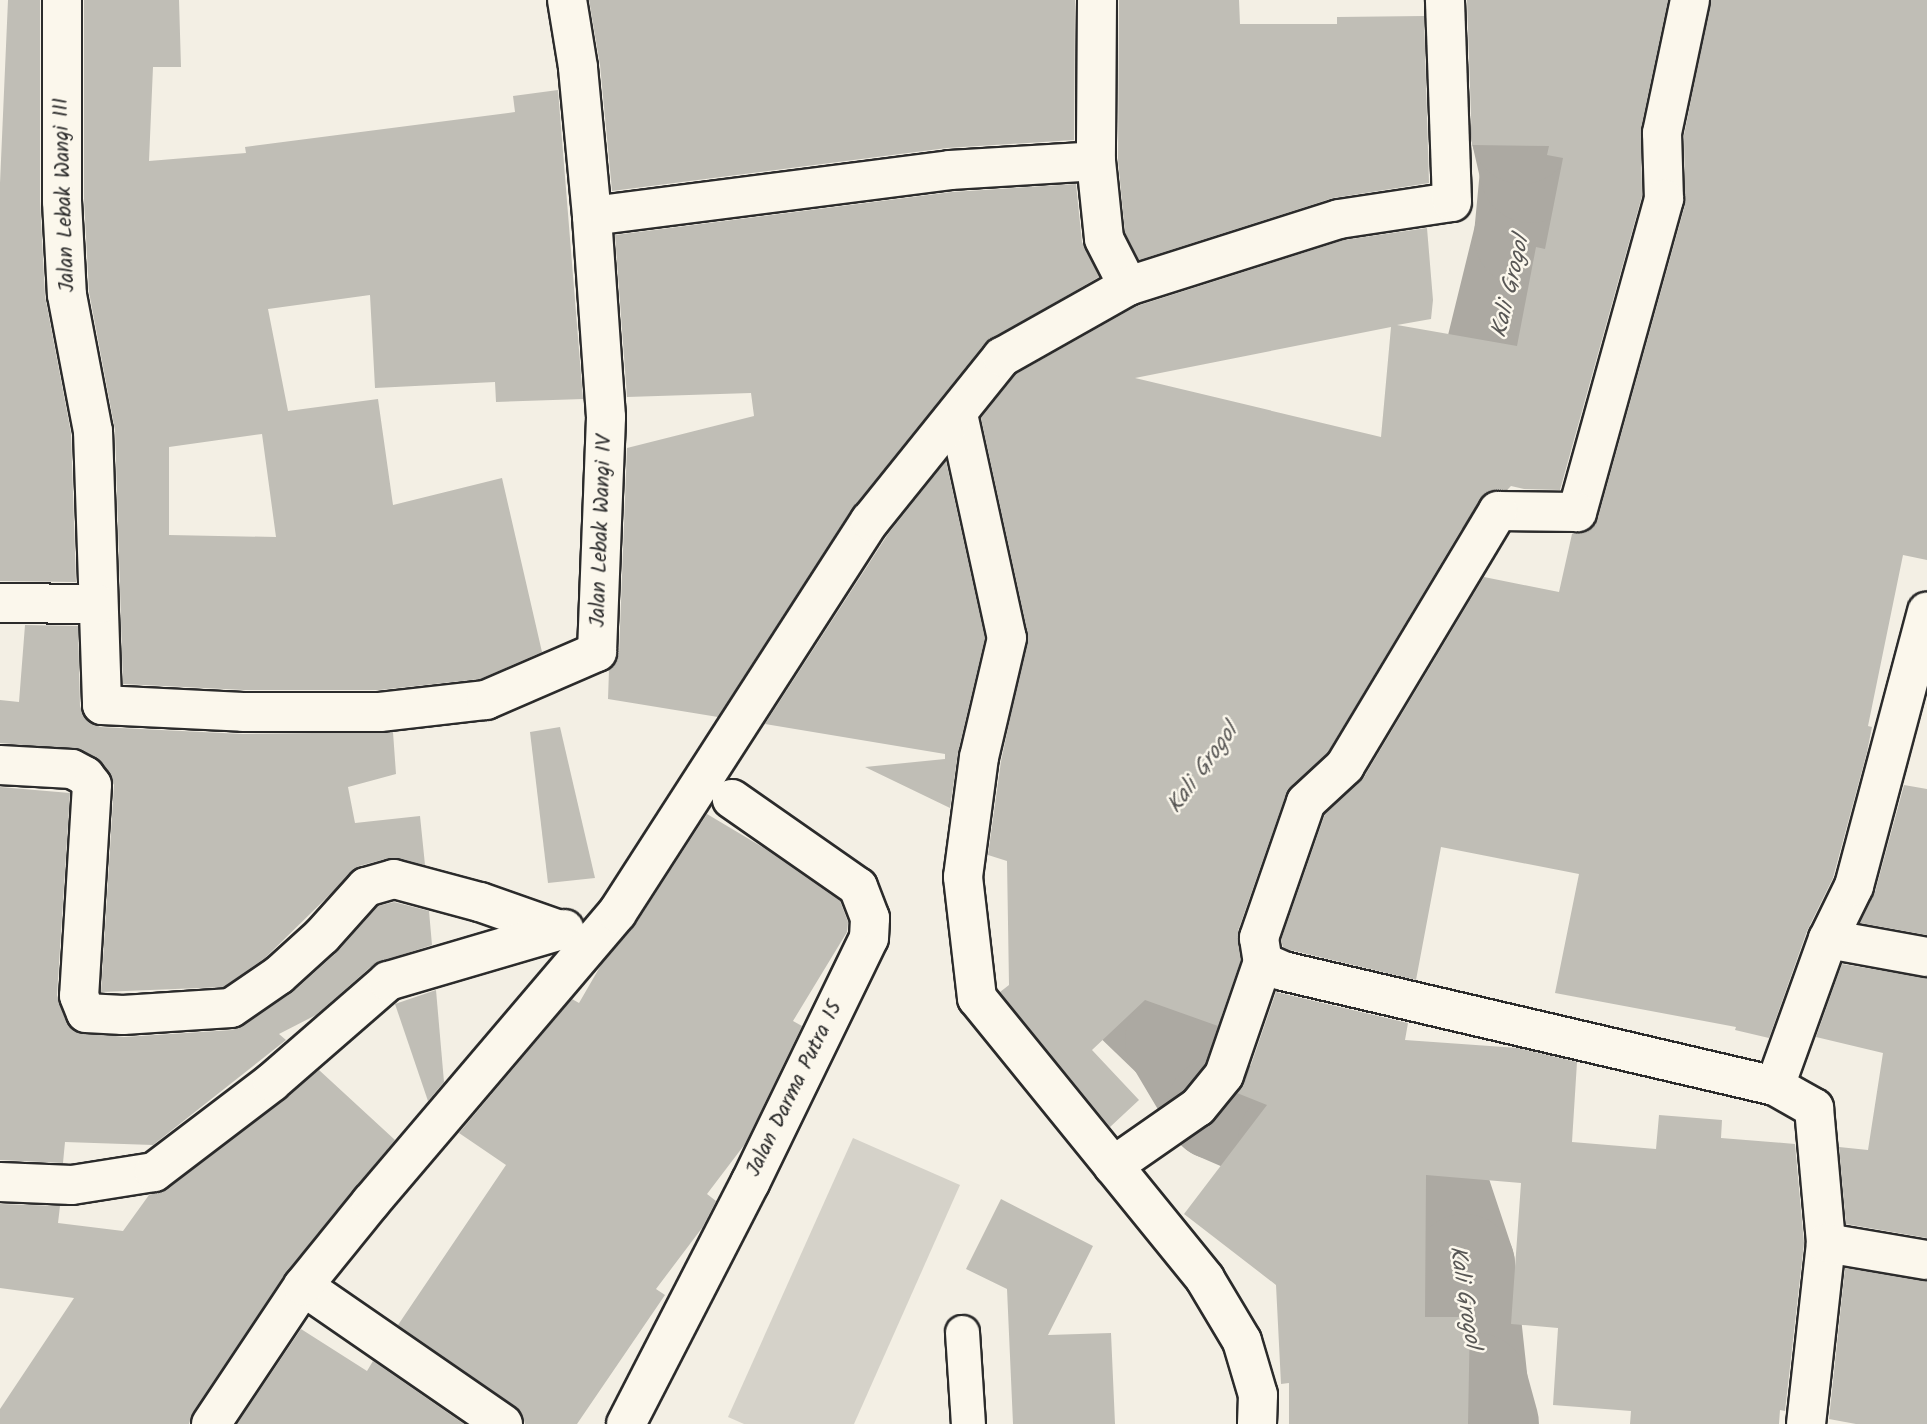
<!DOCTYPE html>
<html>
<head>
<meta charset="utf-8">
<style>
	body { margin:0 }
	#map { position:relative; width:1927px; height:1424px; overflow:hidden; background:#f3efe4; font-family:Kalam,sans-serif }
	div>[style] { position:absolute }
	.green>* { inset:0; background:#d5d2c9 }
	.river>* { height:102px; margin:-51px; padding:0 51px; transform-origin:51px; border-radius:51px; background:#aca9a2 }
	.building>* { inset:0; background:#c0beb6 }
	.roads { filter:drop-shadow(2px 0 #2b2b2b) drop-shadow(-2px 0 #2b2b2b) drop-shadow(0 2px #2b2b2b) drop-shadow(0 -2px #2b2b2b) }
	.lane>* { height:33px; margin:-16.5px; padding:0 16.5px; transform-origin:16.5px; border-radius:16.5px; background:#fbf7ec }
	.street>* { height:38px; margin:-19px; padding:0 19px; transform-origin:19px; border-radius:19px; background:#fbf7ec }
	span { translate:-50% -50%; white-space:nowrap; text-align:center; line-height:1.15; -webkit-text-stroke:5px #fbf7ec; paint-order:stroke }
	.street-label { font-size:21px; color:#2b2b2b }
	.water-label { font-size:23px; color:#585755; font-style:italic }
</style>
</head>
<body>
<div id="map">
	<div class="green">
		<i style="clip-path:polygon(853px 1138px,960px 1185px,854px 1424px,744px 1424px,728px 1417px)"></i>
	</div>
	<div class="river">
		<i style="left:1457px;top:478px;width:47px;rotate:-66.2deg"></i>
		<i style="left:1476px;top:435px;width:205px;rotate:-76.2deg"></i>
		<i style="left:1525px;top:236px;width:64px;rotate:-84.6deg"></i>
		<i style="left:1531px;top:172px;width:40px;rotate:-103deg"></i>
		<i style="left:1522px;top:133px;width:68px;rotate:-82.3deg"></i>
		<i style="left:1531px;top:66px;width:52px;rotate:-75.4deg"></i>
		<i style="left:1544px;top:16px;width:21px;rotate:-49deg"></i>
		<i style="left:1138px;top:878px;width:25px;rotate:113deg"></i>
		<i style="left:1128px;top:901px;width:65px;rotate:100.6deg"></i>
		<i style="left:1116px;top:965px;width:21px;rotate:79deg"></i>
		<i style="left:1120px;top:986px;width:78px;rotate:44deg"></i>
		<i style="left:1176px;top:1040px;width:80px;rotate:59.3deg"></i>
		<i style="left:1217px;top:1109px;width:78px;rotate:23.3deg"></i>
		<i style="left:1289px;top:1140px;width:108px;rotate:3.7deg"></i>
		<i style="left:1397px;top:1147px;width:52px;rotate:41.1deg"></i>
		<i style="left:1436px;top:1181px;width:89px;rotate:71.6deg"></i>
		<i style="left:1464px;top:1265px;width:120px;rotate:83.8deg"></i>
		<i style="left:1477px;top:1384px;width:41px;rotate:74.6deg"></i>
	</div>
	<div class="building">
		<i style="clip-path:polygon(8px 0,40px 0,40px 201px,45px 296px,71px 433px,76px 582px,0 581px,0 183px)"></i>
		<i style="clip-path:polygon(evenodd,84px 0,179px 0,181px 67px,153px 67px,149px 161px,246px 153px,245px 147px,515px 112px,513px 96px,558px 90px,583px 399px,496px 402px,495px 382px,375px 388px,370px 295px,268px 309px,288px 411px,378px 399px,393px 505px,502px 478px,542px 652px,480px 679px,379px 690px,244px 690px,123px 684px,115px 430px,89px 292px,84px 200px,84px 0,262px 434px,276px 537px,169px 535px,169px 447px,262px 434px)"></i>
		<i style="clip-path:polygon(589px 0,1075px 0,1074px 140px,947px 148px,612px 191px,600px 65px)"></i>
		<i style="clip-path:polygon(1119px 0,1239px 0,1240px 24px,1337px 24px,1337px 17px,1424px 16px,1429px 183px,1333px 198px,1139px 260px,1125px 233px,1118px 160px)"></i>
		<i style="clip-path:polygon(evenodd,1467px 0,1668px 0,1641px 128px,1642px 196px,1560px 490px,1524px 489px,1511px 486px,1508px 489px,1488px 492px,1479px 500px,1328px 752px,1286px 794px,1238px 931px,1241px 960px,1218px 1026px,1145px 1000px,1092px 1050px,1139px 1100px,1110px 1127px,1000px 992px,1009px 985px,1007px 861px,988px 855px,1001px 761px,1028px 634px,981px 418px,1016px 374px,1137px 306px,1344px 240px,1427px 228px,1433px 300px,1431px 319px,1397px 325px,1517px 346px,1536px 247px,1545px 249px,1563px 158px,1547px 155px,1549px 146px,1472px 145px,1467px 0,1391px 327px,1381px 437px,1135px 378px,1391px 327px)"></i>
		<i style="clip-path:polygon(1711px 0,1927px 0,1927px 560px,1903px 555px,1868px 726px,1872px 727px,1867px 752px,1833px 878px,1807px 931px,1769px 1038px,1735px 1030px,1736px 1027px,1555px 993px,1579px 874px,1441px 847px,1416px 980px,1290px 950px,1283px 947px,1281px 940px,1325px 814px,1364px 777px,1484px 577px,1559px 592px,1572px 534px,1587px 532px,1598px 518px,1685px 205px,1684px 135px)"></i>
		<i style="clip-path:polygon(1076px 184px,1082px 242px,1099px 277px,985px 343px,852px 509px,718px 717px,608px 699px,609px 670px,615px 664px,619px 653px,627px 448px,754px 416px,751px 393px,627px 397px,615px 235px,952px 192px)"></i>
		<i style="clip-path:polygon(946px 461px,985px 638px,958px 752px,950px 808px,865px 767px,945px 759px,945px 754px,765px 724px,888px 534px)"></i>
		<i style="clip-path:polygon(25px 625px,78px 626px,80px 706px,84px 717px,100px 727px,243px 734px,393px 732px,396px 774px,348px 787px,355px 823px,420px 816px,425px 865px,389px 858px,359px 866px,265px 958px,224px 987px,101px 992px,114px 785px,102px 763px,82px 750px,0 743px,0 700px,19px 702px)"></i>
		<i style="clip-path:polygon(560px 727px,595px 878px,548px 883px,530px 732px)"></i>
		<i style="clip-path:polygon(1904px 785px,1927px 789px,1927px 935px,1860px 923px,1875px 892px)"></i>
		<i style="clip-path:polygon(0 787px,70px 793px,57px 995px,66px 1021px,74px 1031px,124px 1037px,232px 1030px,243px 1026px,294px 991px,337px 952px,378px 906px,394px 902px,429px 911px,432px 945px,374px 964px,316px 1015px,279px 1034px,286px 1040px,153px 1145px,65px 1142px,63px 1163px,0 1160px)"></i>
		<i style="clip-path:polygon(707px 814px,764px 848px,840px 901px,848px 922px,847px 932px,793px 1021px,802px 1026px,745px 1144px,707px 1194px,716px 1201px,702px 1228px,656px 1289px,665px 1295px,577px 1424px,525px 1424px,522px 1414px,515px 1406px,398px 1325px,506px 1165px,459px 1133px,572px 999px,579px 1003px,601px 965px,635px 925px)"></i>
		<i style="clip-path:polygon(1842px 964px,1927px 978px,1927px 1238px,1846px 1224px,1839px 1147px,1868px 1150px,1883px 1053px,1816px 1037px)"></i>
		<i style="clip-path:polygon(436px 990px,444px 1082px,428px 1101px,395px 1004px)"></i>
		<i style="clip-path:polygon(1276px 992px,1408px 1023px,1405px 1040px,1518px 1048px,1577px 1062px,1572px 1142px,1656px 1149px,1659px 1115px,1722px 1120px,1721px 1138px,1795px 1144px,1804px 1243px,1785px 1411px,1780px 1410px,1779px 1424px,1630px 1424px,1631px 1411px,1553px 1405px,1558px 1328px,1511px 1324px,1521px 1183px,1426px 1175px,1425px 1317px,1470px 1317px,1468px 1424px,1289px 1424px,1289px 1383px,1281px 1384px,1276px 1285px,1184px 1214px,1267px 1105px,1237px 1093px,1245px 1082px)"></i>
		<i style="clip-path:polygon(319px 1070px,395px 1140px,285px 1274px,193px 1412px,189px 1424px,0 1424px,0 1409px,74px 1298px,0 1288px,0 1204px,60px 1206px,58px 1223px,123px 1231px,149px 1195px,167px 1189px)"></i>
		<i style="clip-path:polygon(1001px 1199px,1093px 1246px,1048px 1335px,1111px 1333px,1115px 1424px,1013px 1424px,1007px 1289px,966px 1269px)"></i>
		<i style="clip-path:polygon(1845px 1268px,1927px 1281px,1927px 1424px,1856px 1424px,1829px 1419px)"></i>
		<i style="clip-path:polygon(301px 1329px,367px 1371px,373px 1361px,464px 1424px,237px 1424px)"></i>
	</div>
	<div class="roads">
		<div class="lane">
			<i style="left:962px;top:1332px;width:92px;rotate:86.3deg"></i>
		</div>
		<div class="street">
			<i style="left:62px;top:0;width:201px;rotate:90deg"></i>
			<i style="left:62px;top:201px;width:94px;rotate:87deg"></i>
			<i style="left:67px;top:295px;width:138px;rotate:79.2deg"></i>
			<i style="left:93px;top:431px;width:274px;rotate:88.1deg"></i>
			<i style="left:102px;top:705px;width:141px;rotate:2.8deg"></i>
			<i style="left:243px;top:712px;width:137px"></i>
			<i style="left:380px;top:712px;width:107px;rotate:-6.5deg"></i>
			<i style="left:486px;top:700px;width:121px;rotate:-23.4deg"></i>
			<i style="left:597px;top:652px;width:235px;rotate:-87.8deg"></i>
			<i style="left:606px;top:417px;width:201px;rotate:-94deg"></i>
			<i style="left:592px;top:216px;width:150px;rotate:-95.4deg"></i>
			<i style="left:578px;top:67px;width:68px;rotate:-99.3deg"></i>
			<i style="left:1097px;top:0;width:161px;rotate:90.4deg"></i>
			<i style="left:1096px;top:161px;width:78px;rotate:84.1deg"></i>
			<i style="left:1104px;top:239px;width:53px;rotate:62.9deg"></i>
			<i style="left:1690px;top:0;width:136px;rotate:101.9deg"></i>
			<i style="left:1662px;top:133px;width:66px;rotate:88.3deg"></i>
			<i style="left:1664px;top:199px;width:325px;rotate:105.5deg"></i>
			<i style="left:1577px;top:512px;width:79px;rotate:-179.3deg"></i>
			<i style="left:1498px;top:511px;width:297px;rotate:121deg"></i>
			<i style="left:1345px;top:766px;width:53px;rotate:137.3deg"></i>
			<i style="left:1306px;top:802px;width:144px;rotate:109.1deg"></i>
			<i style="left:1259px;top:938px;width:24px;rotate:81deg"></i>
			<i style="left:1263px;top:962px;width:22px;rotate:24deg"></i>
			<i style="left:1283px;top:971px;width:505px;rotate:13.16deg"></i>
			<i style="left:1775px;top:1086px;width:45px;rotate:29.4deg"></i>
			<i style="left:1814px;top:1108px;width:136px;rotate:84.9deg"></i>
			<i style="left:1826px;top:1243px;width:182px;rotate:96.3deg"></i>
			<i style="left:592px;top:216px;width:361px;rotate:-7.3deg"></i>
			<i style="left:950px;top:170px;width:146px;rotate:-3.5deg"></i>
			<i style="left:958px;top:414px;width:229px;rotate:77.7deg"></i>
			<i style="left:1007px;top:638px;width:122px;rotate:103.2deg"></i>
			<i style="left:979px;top:757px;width:121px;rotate:97.6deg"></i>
			<i style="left:963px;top:877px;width:122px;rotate:83.4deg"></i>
			<i style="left:977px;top:998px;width:362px;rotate:50.9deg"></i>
			<i style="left:1205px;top:1279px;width:72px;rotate:59.2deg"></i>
			<i style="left:1242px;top:1341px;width:56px;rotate:73.5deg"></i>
			<i style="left:1258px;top:1395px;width:29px;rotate:92deg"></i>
			<i style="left:0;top:603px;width:98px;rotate:0.6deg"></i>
			<i style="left:0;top:765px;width:72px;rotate:3.2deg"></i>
			<i style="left:72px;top:769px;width:15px;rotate:28deg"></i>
			<i style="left:85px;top:776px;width:11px;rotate:52deg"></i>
			<i style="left:92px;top:785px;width:211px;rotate:93.5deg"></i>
			<i style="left:79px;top:996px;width:18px;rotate:68deg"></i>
			<i style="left:86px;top:1013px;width:37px;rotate:3deg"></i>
			<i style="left:123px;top:1015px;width:108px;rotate:-3.7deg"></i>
			<i style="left:231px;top:1008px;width:58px;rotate:-34.5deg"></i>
			<i style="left:279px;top:975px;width:58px;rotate:-42.2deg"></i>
			<i style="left:322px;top:936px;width:66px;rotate:-48.1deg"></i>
			<i style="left:366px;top:887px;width:29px;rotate:-16deg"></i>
			<i style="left:394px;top:879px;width:89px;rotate:15deg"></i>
			<i style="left:480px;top:902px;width:85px;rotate:19.3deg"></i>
			<i style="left:1828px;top:939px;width:101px;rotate:10.3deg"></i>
			<i style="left:1775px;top:1086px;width:156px;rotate:-70.2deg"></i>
			<i style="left:1828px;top:939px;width:59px;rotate:-63.9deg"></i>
			<i style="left:1854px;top:886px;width:284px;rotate:-75.1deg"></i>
			<i style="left:1113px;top:1166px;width:103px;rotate:-34.8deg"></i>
			<i style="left:1198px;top:1107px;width:41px;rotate:-50.9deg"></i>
			<i style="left:1224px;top:1075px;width:120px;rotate:-71deg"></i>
			<i style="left:0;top:1182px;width:72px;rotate:2.4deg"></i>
			<i style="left:72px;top:1185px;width:83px;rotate:-9deg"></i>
			<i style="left:154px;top:1172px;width:148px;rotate:-37.3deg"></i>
			<i style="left:272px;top:1082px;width:154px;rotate:-41deg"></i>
			<i style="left:388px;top:981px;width:184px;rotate:-16.4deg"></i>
			<i style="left:1826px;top:1243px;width:102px;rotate:9.6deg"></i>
			<i style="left:303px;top:1286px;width:243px;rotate:34.6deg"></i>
			<i style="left:211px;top:1424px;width:166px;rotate:-56.3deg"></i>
			<i style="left:303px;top:1286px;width:108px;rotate:-51deg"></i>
			<i style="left:371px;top:1202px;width:380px;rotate:-49.6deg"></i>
			<i style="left:617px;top:913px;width:467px;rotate:-57.2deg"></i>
			<i style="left:870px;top:521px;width:211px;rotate:-51.2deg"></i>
			<i style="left:1002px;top:357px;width:145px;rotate:-29.4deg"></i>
			<i style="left:1128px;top:286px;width:221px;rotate:-17.6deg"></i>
			<i style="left:1339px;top:219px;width:114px;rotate:-8.6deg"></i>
			<i style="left:1452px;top:202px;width:202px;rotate:-92deg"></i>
			<i style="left:626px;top:1424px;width:271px;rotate:-62.8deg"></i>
			<i style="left:750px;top:1183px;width:272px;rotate:-64.1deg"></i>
			<i style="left:869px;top:938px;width:20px;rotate:-87deg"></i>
			<i style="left:870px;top:918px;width:33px;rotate:-111deg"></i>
			<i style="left:858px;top:887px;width:154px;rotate:-145.1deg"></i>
		</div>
	</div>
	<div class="street-label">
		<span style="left:65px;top:195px;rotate:-92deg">Jalan Lebak Wangi III</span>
		<span style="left:602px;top:531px;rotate:-88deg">Jalan Lebak Wangi IV</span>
		<span style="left:795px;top:1089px;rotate:-64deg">Jalan Darma Putra 15</span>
	</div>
	<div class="water-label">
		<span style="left:1511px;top:287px;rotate:-77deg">Kali Grogol</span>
		<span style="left:1203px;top:769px;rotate:-54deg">Kali Grogol</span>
		<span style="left:1464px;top:1297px;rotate:81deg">Kali Grogol</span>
	</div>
</div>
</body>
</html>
